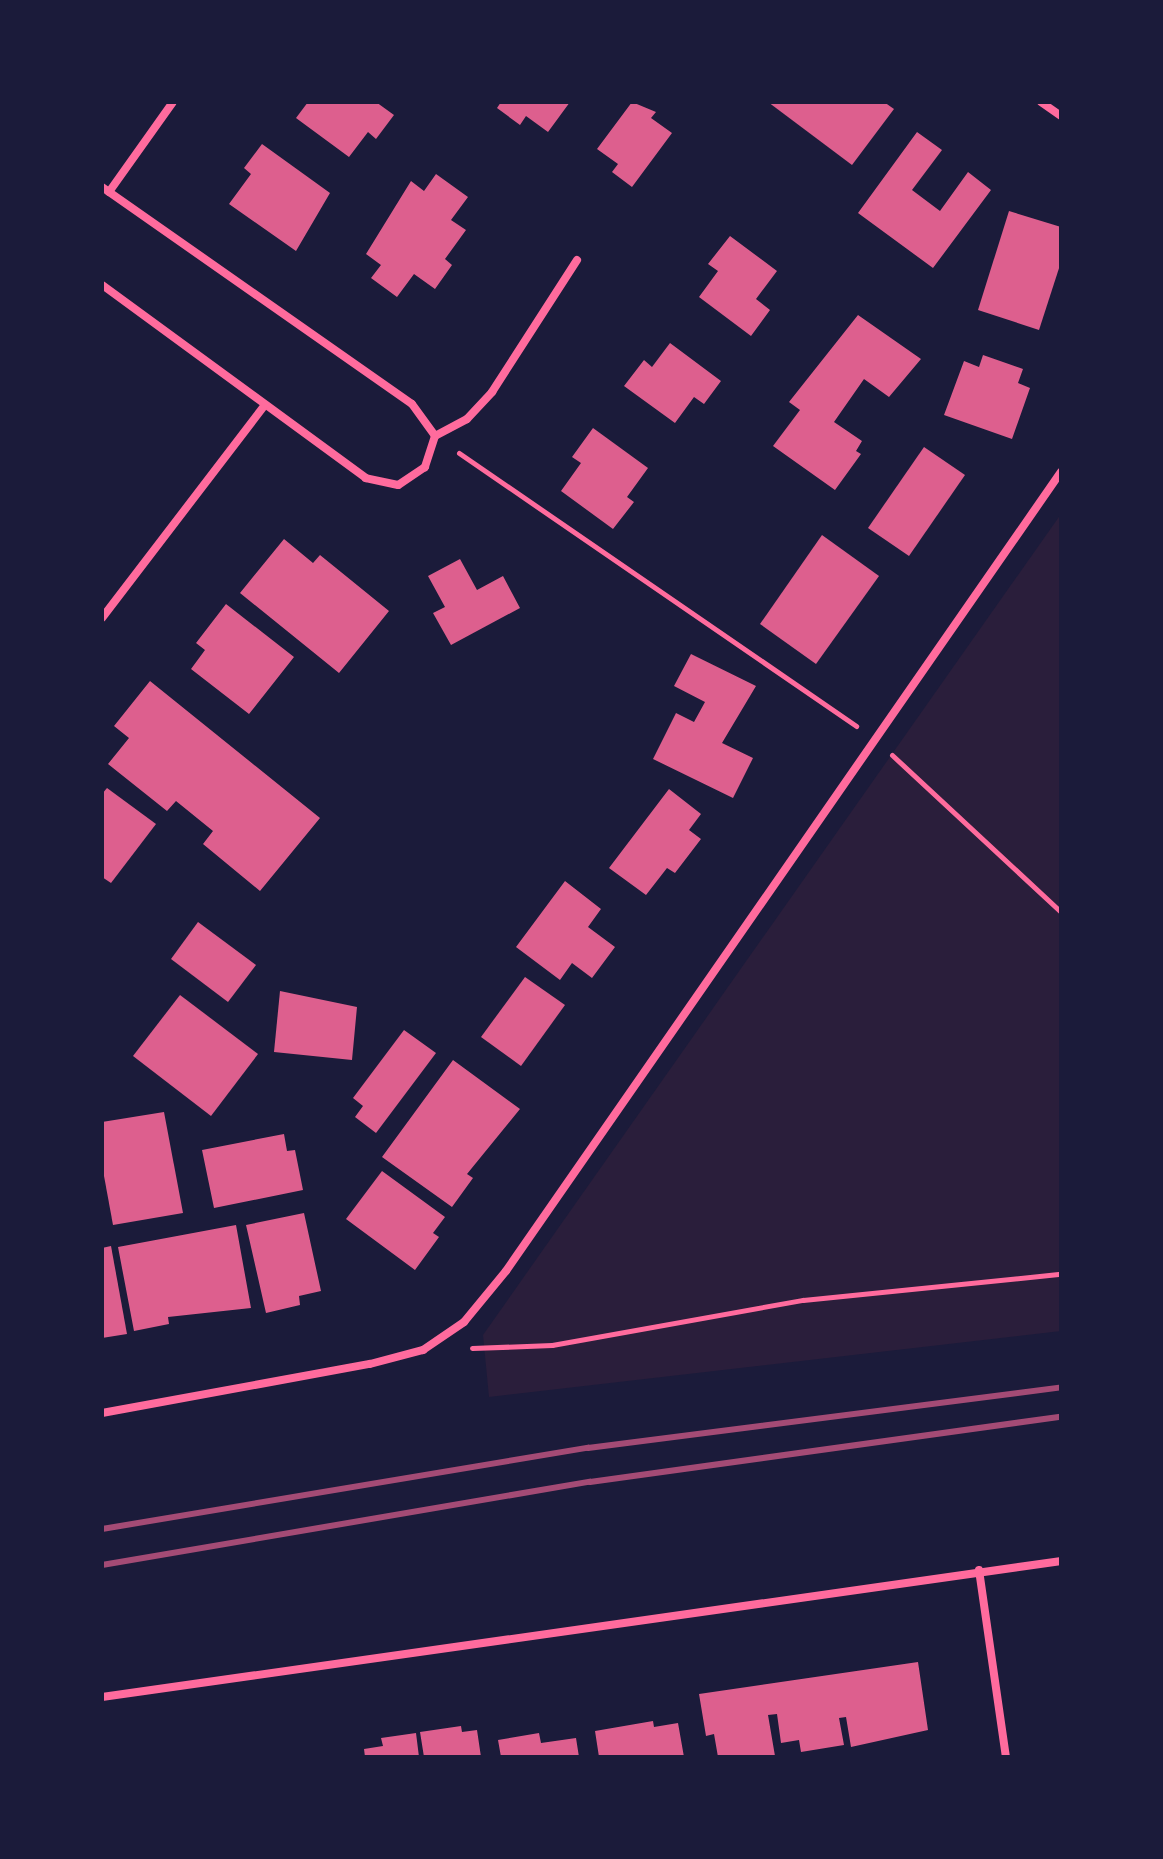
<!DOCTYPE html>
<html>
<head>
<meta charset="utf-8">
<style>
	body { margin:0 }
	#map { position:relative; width:1163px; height:1859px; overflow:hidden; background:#1b1b3a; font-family:"Nunito Sans",sans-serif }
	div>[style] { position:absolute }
	.green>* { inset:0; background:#2a1e3b }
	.building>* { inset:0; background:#dd5f8e }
	.path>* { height:5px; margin:-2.5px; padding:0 2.5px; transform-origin:2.5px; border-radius:2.5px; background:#ff6b9d }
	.minor>* { height:8px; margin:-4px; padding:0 4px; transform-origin:4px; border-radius:4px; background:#ff6b9d }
	.rail>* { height:6px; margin:-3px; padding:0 3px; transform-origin:3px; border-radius:3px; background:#a44b75 }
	span { translate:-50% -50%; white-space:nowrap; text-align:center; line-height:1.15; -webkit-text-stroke:8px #1b1b3a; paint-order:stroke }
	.frame { position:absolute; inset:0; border:104px solid #1b1b3a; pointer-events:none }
</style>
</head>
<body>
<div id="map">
	<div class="green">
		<i style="clip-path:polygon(1061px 514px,1061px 1331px,489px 1397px,483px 1335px)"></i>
	</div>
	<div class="building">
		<i style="clip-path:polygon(308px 102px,376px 102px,394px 115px,376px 139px,368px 132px,349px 157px,296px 118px)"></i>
		<i style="clip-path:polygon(501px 102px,570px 102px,548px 132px,526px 116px,520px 125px,497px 108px)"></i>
		<i style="clip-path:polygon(632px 102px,656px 112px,651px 118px,672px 133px,632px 187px,612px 172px,618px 164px,597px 149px)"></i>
		<i style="clip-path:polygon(768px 102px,884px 102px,894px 109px,852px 165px)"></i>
		<i style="clip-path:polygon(917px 132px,942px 150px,912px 190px,940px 211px,968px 172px,991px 190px,933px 268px,858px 213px)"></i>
		<i style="clip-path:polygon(262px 144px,330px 193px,296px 251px,229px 204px,251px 174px,244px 168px)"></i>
		<i style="clip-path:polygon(436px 174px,468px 197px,451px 220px,466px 230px,445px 259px,452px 265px,435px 289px,414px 274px,397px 297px,371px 278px,381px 265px,366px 254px,411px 181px,424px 191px)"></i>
		<i style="clip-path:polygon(1009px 211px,1061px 227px,1061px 262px,1039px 330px,978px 310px)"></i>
		<i style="clip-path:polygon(730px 236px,777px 271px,756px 299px,770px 310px,751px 336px,699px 297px,718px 271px,708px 264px)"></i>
		<i style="clip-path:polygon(858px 315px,921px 359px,889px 397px,864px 379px,834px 422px,862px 441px,856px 451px,861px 454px,835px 490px,773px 446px,800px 410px,789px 402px)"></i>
		<i style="clip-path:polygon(670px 343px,721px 381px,704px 404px,694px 397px,675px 423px,624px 386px,644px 360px,652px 367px)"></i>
		<i style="clip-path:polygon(983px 355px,1023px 369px,1018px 383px,1030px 388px,1012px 439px,944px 415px,964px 361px,979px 367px)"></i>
		<i style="clip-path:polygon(593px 428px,648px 468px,627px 497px,634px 502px,613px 529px,561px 491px,581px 463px,572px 457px)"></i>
		<i style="clip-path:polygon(924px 447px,965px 475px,909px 556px,868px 528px)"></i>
		<i style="clip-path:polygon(822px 535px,879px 576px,816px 664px,760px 624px)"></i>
		<i style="clip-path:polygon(284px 539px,313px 563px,320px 555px,389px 611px,339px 673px,240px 593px)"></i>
		<i style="clip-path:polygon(460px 559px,477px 590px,503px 576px,520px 608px,451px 645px,433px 613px,445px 607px,428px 576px)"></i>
		<i style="clip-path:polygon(226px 604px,294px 657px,249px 714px,191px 669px,205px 650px,196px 643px)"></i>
		<i style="clip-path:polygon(691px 654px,756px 686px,722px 743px,753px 758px,733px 798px,653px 759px,676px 713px,694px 722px,705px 702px,674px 686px)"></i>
		<i style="clip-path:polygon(150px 681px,320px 818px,260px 891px,203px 844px,213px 831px,176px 801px,167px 811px,108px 764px,129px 738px,114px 726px)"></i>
		<i style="clip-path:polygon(107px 788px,156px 824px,111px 883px,102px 877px,102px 794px)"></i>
		<i style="clip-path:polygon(669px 789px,701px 814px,689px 830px,701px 839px,675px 873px,667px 868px,646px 895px,609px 868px)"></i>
		<i style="clip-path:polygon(565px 881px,601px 909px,588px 927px,615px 947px,592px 978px,572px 963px,560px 980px,516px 947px)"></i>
		<i style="clip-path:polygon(198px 922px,256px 965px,228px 1002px,171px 959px)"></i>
		<i style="clip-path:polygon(525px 977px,565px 1005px,521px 1066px,481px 1037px)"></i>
		<i style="clip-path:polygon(280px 991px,357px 1007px,352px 1060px,274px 1052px)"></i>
		<i style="clip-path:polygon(180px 995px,258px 1054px,211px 1116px,133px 1056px)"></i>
		<i style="clip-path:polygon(404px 1030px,436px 1053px,376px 1133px,355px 1117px,363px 1106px,353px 1098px)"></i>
		<i style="clip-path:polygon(453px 1060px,520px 1109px,467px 1174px,473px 1178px,452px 1207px,382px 1157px)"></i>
		<i style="clip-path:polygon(164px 1112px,183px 1213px,113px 1225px,102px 1165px,102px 1122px)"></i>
		<i style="clip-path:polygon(284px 1134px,287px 1151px,295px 1150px,303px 1190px,214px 1208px,202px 1150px)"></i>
		<i style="clip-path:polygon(382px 1171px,445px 1217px,433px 1233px,439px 1237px,415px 1270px,346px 1219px)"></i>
		<i style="clip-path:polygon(304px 1213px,321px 1291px,299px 1296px,300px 1305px,266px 1313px,246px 1225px)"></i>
		<i style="clip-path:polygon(236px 1225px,251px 1308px,168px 1317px,169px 1324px,134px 1331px,118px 1247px)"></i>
		<i style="clip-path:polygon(111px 1246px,127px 1334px,102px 1338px,102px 1248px)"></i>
		<i style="clip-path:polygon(918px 1662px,928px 1730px,851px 1747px,846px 1717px,839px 1718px,844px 1745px,801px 1752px,799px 1740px,781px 1743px,777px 1714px,768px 1715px,775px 1756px,770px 1757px,718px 1757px,714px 1734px,706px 1736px,699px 1694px)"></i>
		<i style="clip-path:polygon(653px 1721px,654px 1727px,678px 1723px,684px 1757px,599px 1757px,595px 1731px)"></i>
		<i style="clip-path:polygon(461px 1726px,462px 1732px,477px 1730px,481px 1757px,424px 1757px,420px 1732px)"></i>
		<i style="clip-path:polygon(416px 1733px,419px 1757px,365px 1757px,364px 1749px,383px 1746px,381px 1738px)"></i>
		<i style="clip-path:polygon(539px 1733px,541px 1743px,576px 1738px,579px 1757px,501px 1757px,498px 1740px)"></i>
	</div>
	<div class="path">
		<i style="left:459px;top:453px;width:482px;rotate:34.5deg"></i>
		<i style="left:892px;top:755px;width:231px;rotate:42.9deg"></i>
		<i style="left:472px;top:1348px;width:80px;rotate:-2.1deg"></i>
		<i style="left:552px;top:1345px;width:255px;rotate:-10.2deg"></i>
		<i style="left:803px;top:1300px;width:259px;rotate:-5.8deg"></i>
	</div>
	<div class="minor">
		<i style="left:1041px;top:102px;width:24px;rotate:35deg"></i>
		<i style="left:102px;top:187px;width:378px;rotate:35deg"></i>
		<i style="left:412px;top:404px;width:39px;rotate:54deg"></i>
		<i style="left:435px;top:436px;width:33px;rotate:108deg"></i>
		<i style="left:425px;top:467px;width:32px;rotate:146deg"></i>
		<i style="left:398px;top:485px;width:33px;rotate:-168deg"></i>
		<i style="left:366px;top:478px;width:327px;rotate:-143.8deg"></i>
		<i style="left:109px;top:192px;width:110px;rotate:-54.6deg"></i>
		<i style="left:435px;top:436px;width:36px;rotate:-28deg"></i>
		<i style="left:467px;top:419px;width:37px;rotate:-47deg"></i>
		<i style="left:492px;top:392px;width:157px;rotate:-57.2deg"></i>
		<i style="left:102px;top:618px;width:268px;rotate:-52.6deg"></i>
		<i style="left:102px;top:1413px;width:272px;rotate:-10.4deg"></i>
		<i style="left:370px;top:1364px;width:55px;rotate:-14.8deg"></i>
		<i style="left:423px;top:1350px;width:50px;rotate:-34.3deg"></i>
		<i style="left:464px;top:1322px;width:66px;rotate:-50.5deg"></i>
		<i style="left:506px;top:1271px;width:973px;rotate:-55.22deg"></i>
		<i style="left:979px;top:1570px;width:189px;rotate:81.8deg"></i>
		<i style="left:102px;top:1697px;width:969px;rotate:-8.07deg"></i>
	</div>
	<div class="rail">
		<i style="left:102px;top:1529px;width:493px;rotate:-9.5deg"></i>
		<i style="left:588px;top:1448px;width:477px;rotate:-7.3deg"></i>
		<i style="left:102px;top:1565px;width:495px;rotate:-9.7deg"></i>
		<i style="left:590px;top:1482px;width:475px;rotate:-7.9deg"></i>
	</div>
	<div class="frame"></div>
</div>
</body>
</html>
